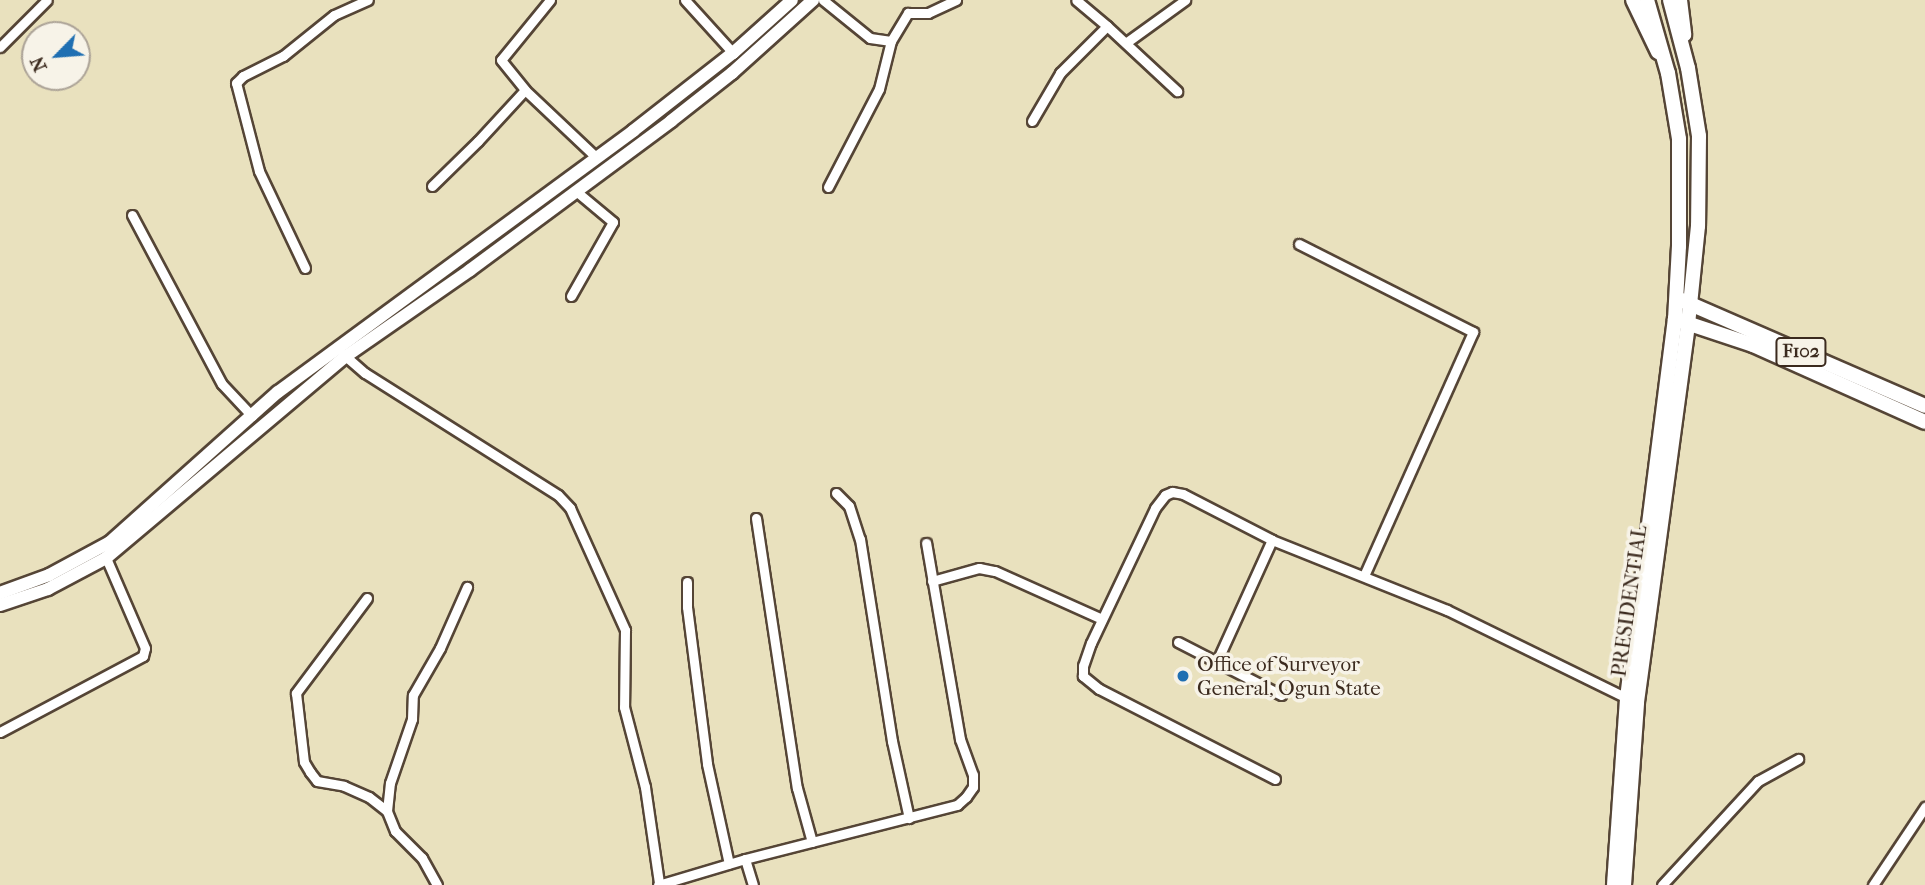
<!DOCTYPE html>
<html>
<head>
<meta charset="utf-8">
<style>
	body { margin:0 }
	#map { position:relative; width:1925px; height:885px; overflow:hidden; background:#e9e1be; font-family:"IM FELL French Canon",serif }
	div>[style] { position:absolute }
	.roads { filter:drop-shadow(2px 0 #554536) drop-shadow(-2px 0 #554536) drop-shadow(0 2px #554536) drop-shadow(0 -2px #554536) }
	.minor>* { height:9px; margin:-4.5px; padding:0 4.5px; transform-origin:4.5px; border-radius:4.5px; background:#fff }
	.secondary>* { height:12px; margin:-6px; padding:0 6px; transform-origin:6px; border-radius:6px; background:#fff }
	.primary>* { height:14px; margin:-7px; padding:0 7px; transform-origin:7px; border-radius:7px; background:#fff }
	.trunk>* { height:14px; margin:-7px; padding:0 7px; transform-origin:7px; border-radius:7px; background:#fff }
	.dots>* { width:19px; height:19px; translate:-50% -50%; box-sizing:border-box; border:4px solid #f7f3e8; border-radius:50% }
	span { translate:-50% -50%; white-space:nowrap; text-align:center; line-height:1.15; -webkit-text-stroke:7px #f7f3e8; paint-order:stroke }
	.shield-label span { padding:2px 5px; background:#f7f3e8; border:2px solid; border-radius:5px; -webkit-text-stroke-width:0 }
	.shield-label { font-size:19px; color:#3b2a1e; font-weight:700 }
	.street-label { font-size:21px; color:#3b2a1e }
	.poi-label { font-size:21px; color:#3b2a1e }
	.left { translate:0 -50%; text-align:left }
	.north { position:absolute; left:21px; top:21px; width:70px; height:70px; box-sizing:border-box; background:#f7f3e8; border:2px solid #aca397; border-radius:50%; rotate:245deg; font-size:19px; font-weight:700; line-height:28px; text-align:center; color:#3b2a1e }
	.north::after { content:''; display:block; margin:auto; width:24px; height:32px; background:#1f6fb2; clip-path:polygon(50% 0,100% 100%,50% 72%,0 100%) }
</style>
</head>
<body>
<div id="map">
	<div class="roads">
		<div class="minor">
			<i style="left:550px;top:0;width:77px;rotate:129.2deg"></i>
			<i style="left:501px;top:60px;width:38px;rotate:51deg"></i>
			<i style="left:525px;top:90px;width:99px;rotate:43.4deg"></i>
			<i style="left:685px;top:0;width:72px;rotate:47.8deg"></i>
			<i style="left:823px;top:0;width:60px;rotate:39deg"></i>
			<i style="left:870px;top:38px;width:21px;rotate:8deg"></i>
			<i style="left:891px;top:41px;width:33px;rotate:-59deg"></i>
			<i style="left:908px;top:13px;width:20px"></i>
			<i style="left:928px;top:13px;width:31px;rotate:-25deg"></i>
			<i style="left:1107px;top:26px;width:96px;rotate:42.9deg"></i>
			<i style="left:1127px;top:42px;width:72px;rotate:-35.9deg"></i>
			<i style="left:0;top:47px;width:66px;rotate:-45deg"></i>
			<i style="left:1032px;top:121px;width:56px;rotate:-59.7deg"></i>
			<i style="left:1060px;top:73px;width:66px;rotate:-45deg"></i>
			<i style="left:1107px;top:26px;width:40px;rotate:-140deg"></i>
			<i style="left:432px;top:186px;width:64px;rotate:-44.4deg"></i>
			<i style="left:478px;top:141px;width:69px;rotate:-47.3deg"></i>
			<i style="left:828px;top:187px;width:110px;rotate:-62.5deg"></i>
			<i style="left:879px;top:89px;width:49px;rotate:-76deg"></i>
			<i style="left:132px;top:215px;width:191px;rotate:62deg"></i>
			<i style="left:222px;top:384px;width:44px;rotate:46.8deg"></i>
			<i style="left:1299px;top:244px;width:195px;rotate:26.8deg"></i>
			<i style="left:1473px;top:332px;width:267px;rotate:114.1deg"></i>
			<i style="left:305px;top:268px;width:107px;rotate:-115.4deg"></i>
			<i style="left:259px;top:171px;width:91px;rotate:-104.6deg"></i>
			<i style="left:236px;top:83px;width:10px;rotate:-45deg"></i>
			<i style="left:243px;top:76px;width:45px;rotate:-26.6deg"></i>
			<i style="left:283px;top:56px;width:65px;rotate:-38.8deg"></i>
			<i style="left:334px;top:15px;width:37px;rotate:-24deg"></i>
			<i style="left:571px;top:296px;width:85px;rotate:-60.4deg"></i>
			<i style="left:613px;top:222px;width:47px;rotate:-140.2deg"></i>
			<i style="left:343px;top:354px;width:29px;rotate:41deg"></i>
			<i style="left:365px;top:373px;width:228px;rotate:32.3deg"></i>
			<i style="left:558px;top:495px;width:18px;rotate:47deg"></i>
			<i style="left:570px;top:508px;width:134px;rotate:65.7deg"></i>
			<i style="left:625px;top:630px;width:77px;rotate:90.7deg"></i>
			<i style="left:624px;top:707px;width:83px;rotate:75.3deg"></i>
			<i style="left:645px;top:787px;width:97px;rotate:81.7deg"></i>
			<i style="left:836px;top:493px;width:18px;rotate:45deg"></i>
			<i style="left:849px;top:506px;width:35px;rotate:72deg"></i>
			<i style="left:860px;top:539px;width:205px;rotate:81deg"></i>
			<i style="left:892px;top:741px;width:79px;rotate:77.6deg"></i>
			<i style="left:756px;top:518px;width:273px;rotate:81.4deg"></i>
			<i style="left:797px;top:788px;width:56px;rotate:74.5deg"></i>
			<i style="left:932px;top:581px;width:49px;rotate:-15.5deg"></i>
			<i style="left:979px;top:568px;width:16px;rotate:11deg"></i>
			<i style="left:995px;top:571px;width:117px;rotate:24.2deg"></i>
			<i style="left:687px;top:582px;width:25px;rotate:90deg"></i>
			<i style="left:687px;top:607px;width:158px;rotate:82.7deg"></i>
			<i style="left:707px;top:764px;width:102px;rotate:77.6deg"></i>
			<i style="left:367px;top:598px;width:119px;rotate:126.8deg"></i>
			<i style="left:296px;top:693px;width:69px;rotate:83.4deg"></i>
			<i style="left:304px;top:762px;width:12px;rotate:59deg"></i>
			<i style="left:310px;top:772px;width:11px;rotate:52deg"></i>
			<i style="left:317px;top:781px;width:27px;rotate:10deg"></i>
			<i style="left:344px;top:786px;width:27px;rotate:24deg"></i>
			<i style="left:369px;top:797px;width:23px;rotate:38deg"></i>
			<i style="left:1178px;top:642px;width:116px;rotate:27.2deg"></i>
			<i style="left:1217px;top:661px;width:133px;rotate:-65.6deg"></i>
			<i style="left:0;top:732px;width:162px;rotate:-28deg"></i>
			<i style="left:143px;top:656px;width:8px;rotate:-76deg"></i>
			<i style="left:145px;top:648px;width:98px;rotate:-113.4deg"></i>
			<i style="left:1275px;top:779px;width:198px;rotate:-152.9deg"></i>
			<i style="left:1099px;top:689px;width:21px;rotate:-141deg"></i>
			<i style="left:1083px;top:676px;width:10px;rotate:-90deg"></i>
			<i style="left:1083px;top:666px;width:24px;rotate:-71deg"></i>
			<i style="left:1091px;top:643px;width:149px;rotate:-64.6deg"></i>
			<i style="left:1155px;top:508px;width:16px;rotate:-52deg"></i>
			<i style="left:1165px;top:495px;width:8px;rotate:-23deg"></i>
			<i style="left:1172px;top:492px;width:11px;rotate:10deg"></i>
			<i style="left:1183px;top:494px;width:100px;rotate:27.3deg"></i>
			<i style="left:1272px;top:540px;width:188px;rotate:21.8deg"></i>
			<i style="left:1447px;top:610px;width:203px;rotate:26.1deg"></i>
			<i style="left:745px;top:859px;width:27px;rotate:73deg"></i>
			<i style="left:437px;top:885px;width:31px;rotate:-119deg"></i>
			<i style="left:422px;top:858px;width:38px;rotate:-135deg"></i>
			<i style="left:395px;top:831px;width:22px;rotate:-112deg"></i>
			<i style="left:387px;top:811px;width:28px;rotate:-84deg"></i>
			<i style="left:390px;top:783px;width:68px;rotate:-71deg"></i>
			<i style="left:412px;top:719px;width:24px;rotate:-88deg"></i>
			<i style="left:413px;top:695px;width:54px;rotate:-60.1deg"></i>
			<i style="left:440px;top:648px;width:67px;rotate:-66.1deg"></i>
			<i style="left:658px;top:885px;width:91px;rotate:-16.6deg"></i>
			<i style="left:745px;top:859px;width:219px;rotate:-14.3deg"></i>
			<i style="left:957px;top:805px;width:12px;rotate:-42deg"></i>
			<i style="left:966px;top:797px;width:12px;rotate:-55deg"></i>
			<i style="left:973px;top:787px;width:12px;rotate:-90deg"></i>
			<i style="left:973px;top:775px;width:38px;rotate:-110deg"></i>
			<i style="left:960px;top:739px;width:199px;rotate:-99.8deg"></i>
			<i style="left:1662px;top:885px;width:142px;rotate:-47.3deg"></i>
			<i style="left:1758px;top:781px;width:46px;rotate:-28.8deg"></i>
			<i style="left:1873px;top:885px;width:94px;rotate:-56.3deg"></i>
		</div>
		<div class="secondary">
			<i style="left:0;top:593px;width:52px;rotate:-20.2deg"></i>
			<i style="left:49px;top:575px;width:69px;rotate:-28.4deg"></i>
			<i style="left:110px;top:542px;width:225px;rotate:-41.8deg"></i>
			<i style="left:278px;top:392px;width:441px;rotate:-36.3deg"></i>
			<i style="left:633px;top:131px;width:127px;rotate:-38deg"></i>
			<i style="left:733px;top:53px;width:79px;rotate:-41.9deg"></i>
			<i style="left:0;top:605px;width:51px;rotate:-18.4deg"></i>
			<i style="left:48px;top:589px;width:66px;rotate:-28.1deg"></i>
			<i style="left:106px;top:558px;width:312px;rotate:-40.1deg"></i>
			<i style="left:345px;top:357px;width:152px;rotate:-34.8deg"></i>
			<i style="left:470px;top:270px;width:250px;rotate:-36.5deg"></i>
			<i style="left:671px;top:121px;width:78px;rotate:-38.2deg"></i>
			<i style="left:732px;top:73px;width:109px;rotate:-42deg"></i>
		</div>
		<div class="primary">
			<i style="left:1633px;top:0;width:58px;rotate:64.3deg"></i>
			<i style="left:1680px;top:0;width:35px;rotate:83deg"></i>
			<i style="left:1679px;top:299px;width:268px;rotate:23.5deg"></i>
			<i style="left:1614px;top:885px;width:187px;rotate:-86deg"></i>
			<i style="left:1627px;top:698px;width:382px;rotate:-82.8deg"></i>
			<i style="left:1675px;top:319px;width:82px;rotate:18.4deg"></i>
			<i style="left:1753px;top:345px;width:188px;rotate:24.1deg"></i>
			<i style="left:1624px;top:885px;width:183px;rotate:-85.9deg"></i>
			<i style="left:1637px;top:702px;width:381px;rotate:-82.3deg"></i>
		</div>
		<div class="trunk">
			<i style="left:1647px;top:0;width:76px;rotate:74deg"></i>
			<i style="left:1668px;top:73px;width:67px;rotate:80.5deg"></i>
			<i style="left:1679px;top:139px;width:107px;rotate:90deg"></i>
			<i style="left:1679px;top:246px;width:73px;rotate:93.1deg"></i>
			<i style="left:1670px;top:0;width:70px;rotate:75.2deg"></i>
			<i style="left:1688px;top:68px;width:69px;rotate:80.8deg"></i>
			<i style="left:1699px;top:136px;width:90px;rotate:90.6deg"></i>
			<i style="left:1698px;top:226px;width:99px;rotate:95.8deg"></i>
		</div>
	</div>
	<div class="dots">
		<i style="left:1183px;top:676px;background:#1f6fb2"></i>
	</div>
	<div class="shield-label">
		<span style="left:1801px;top:352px">F102</span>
	</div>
	<div class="street-label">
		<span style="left:1629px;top:601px;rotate:-82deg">PRESIDENTIAL</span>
	</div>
	<div class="poi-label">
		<span class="left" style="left:1197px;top:676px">Office of Surveyor<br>General, Ogun State</span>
	</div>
	<div class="north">N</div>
</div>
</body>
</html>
